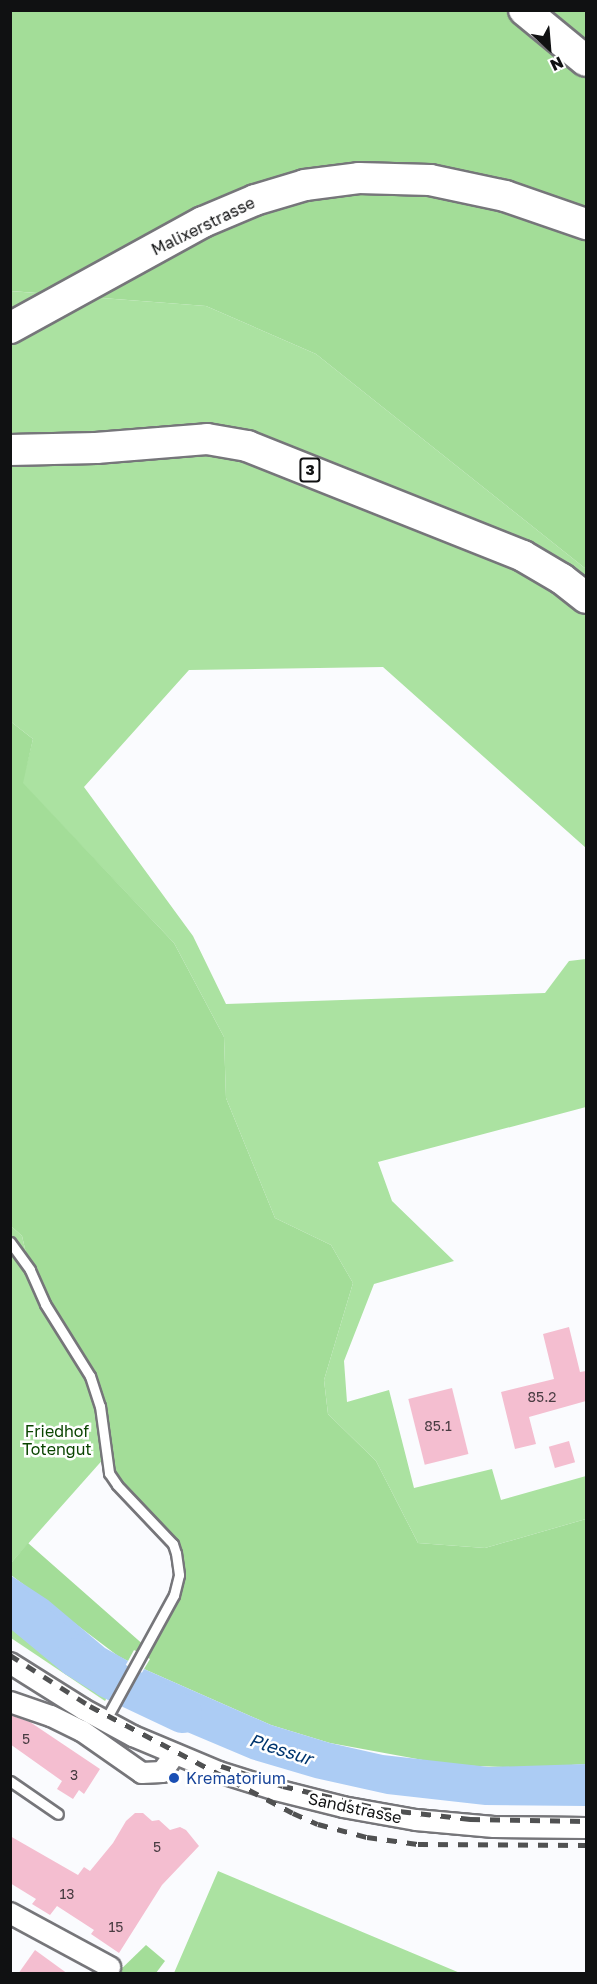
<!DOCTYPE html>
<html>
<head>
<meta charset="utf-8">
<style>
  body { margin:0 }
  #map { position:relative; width:597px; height:1984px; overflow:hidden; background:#fafbfe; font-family:"Golos Text",sans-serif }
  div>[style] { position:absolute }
  .green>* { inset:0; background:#abe2a1 }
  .forest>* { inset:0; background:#a3dd98 }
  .water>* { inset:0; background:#acccf4 }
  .river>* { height:39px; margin:-19.5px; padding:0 19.5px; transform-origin:19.5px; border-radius:19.5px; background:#acccf4 }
  .building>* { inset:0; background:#f4bed0; transform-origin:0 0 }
  .roads { filter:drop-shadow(2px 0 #76767a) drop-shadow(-2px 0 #76767a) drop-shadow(0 2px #76767a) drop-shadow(0 -2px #76767a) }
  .service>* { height:9px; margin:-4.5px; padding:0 4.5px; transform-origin:4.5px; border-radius:4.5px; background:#fff }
  .minor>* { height:20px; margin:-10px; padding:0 10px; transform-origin:10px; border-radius:10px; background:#fff }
  .primary>* { height:30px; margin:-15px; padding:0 15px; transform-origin:15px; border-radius:15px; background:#fff }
  .rail>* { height:4.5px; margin-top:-2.25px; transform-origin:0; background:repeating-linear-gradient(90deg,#505152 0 10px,transparent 0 20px) }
  .dots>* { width:16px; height:16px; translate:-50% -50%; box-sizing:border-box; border:3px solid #fff; border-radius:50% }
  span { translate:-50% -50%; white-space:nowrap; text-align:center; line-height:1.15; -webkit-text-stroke:5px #fff; paint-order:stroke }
  .number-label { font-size:14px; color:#493c42 }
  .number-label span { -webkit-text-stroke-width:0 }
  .shield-label span { padding:2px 4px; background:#fff; border:2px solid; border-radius:4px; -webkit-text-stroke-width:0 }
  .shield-label { font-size:15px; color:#101112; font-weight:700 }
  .street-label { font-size:16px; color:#101112 }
  .park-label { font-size:16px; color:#0a4500 }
  .transit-label { font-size:16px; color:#164399 }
  .left { translate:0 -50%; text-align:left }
  .water-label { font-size:18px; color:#00366f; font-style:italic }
  .frame { position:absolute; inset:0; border:12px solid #101112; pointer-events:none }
  .north { position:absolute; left:519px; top:18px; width:60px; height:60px; -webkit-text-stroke:4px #fff; paint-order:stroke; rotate:154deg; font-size:16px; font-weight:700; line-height:24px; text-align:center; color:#101112 }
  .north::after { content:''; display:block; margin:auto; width:21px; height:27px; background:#101112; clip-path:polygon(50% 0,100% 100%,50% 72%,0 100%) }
</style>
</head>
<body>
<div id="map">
  <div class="green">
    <i style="clip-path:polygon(10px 291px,206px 306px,316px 354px,586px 569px,586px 848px,383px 667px,189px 670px,84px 787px,193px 936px,226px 1004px,545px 993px,569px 961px,586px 959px,586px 1107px,378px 1162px,392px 1201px,454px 1261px,374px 1284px,344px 1361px,347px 1402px,389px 1390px,414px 1488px,492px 1469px,501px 1500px,586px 1476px,586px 1519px,485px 1548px,418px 1543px,376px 1461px,328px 1414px,324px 1380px,353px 1283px,331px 1245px,275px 1218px,226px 1098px,224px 1037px,174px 943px,22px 783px,33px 739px,10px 721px)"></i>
    <i style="clip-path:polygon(11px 1226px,22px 1236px,30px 1270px,90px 1376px,106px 1456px,11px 1563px)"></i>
    <i style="clip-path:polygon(11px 1627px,109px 1694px,105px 1701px,11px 1638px)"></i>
    <i style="clip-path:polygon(218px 1871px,360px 1931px,460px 1973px,174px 1973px)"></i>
  </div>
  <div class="forest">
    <i style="clip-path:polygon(10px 11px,586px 11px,586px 569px,316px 354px,206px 306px,11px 291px)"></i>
    <i style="clip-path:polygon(10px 721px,33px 739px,23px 783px,174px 943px,224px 1037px,226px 1098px,275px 1218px,331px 1245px,353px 1283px,324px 1380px,328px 1414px,376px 1461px,418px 1543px,485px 1548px,586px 1519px,586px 1764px,527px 1768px,450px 1765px,330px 1743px,271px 1725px,144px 1669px,150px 1659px,134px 1650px,128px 1661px,118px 1656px,11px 1575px,11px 1563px,28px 1543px,146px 1647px,174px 1595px,177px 1553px,109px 1473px,97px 1396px,30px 1270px,22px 1236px,11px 1226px)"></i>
    <i style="clip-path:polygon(146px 1945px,165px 1961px,156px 1973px,116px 1974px)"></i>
  </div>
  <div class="water">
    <i style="clip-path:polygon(10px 1575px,48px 1600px,105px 1648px,128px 1661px,109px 1694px,11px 1627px)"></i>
    <i style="clip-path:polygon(144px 1669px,271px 1725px,330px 1743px,383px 1755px,489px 1767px,586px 1764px,586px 1806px,485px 1805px,387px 1794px,315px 1778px,251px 1759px,187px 1732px,126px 1702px)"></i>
  </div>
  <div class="river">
    <i style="left:10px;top:1603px;width:85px;rotate:39.7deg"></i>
    <i style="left:75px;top:1657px;width:39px;rotate:32deg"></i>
    <i style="left:108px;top:1678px;width:82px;rotate:25.3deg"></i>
  </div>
  <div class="building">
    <i style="clip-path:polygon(569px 1327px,580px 1372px,586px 1371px,586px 1401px,529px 1417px,536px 1444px,515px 1449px,501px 1392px,554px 1379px,543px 1334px)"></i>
    <i style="left:452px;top:1388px;width:68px;height:45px;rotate:76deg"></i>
    <i style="left:569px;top:1441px;width:22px;height:21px;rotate:74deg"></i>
    <i style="clip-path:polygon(10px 1715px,30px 1722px,100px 1769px,84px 1794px,79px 1790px,73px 1799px,57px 1789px,62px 1781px,10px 1744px)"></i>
    <i style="clip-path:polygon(135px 1813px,143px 1813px,152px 1821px,159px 1820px,170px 1830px,180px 1827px,186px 1830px,199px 1846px,162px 1885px,119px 1953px,91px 1934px,94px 1930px,57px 1906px,50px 1915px,32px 1904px,36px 1899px,10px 1883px,10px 1836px,78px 1875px,84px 1867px,90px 1871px,113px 1843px,126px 1821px)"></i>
    <i style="clip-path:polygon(35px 1950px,68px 1974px,18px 1974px)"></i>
  </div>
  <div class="roads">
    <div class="service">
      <i style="left:10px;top:1242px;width:34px;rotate:54deg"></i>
      <i style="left:30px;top:1270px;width:37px;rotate:66deg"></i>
      <i style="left:45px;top:1304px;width:85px;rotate:58deg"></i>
      <i style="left:90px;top:1376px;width:32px;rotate:72deg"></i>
      <i style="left:100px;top:1406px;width:68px;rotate:82.3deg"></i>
      <i style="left:109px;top:1473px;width:14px;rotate:56deg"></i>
      <i style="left:117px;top:1485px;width:81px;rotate:46.5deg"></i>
      <i style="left:173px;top:1544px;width:9px;rotate:72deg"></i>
      <i style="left:176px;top:1553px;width:22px;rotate:82deg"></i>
      <i style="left:179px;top:1575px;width:21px;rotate:104deg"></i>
      <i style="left:174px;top:1595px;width:144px;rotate:118.7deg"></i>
      <i style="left:10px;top:1781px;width:58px;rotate:34.5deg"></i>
    </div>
    <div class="minor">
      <i style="left:10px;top:1663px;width:86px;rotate:32.2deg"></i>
      <i style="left:83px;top:1709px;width:57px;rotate:28.4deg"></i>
      <i style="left:133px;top:1736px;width:93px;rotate:22.7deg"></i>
      <i style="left:219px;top:1772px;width:60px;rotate:17.5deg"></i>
      <i style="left:276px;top:1790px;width:69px;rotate:14.2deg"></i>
      <i style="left:343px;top:1807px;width:74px;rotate:10.1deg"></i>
      <i style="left:416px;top:1820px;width:78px;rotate:5.1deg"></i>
      <i style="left:494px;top:1827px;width:92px;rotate:0.6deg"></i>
      <i style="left:10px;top:1702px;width:43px;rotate:18.9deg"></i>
      <i style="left:51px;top:1716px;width:34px;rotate:26deg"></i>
      <i style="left:82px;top:1731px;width:73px;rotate:35deg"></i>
      <i style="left:142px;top:1773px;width:20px;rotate:-3deg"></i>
      <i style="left:162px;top:1772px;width:22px;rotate:-54deg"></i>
      <i style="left:10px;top:1913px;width:114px;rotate:28.4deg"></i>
    </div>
    <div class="primary">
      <i style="left:524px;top:10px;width:80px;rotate:39.4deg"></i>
      <i style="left:10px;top:328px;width:220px;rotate:-28.8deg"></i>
      <i style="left:203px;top:222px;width:56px;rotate:-22.9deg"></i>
      <i style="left:255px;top:200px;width:52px;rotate:-16.7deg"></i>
      <i style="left:305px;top:185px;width:54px;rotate:-7.4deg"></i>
      <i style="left:359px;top:178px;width:71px;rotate:1.6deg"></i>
      <i style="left:430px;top:180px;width:77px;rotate:12deg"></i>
      <i style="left:505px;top:196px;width:86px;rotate:19.1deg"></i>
      <i style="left:10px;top:450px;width:86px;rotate:-1.3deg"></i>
      <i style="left:96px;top:448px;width:111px;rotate:-4.6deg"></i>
      <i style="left:207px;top:439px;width:41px;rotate:9.9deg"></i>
      <i style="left:247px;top:446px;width:297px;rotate:21.7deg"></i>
      <i style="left:523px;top:556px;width:45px;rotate:30.5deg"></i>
      <i style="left:562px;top:579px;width:31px;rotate:38deg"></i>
    </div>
  </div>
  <div class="rail">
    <i style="left:10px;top:1655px;width:95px;rotate:32.5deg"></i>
    <i style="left:90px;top:1706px;width:229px;rotate:27.8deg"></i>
    <i style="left:293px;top:1813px;width:27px;rotate:24deg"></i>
    <i style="left:318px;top:1824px;width:51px;rotate:14.9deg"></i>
    <i style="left:367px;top:1837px;width:51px;rotate:7.8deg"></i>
    <i style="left:418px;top:1844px;width:168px;rotate:0.3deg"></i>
    <i style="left:221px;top:1766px;width:65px;rotate:17.9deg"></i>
    <i style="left:283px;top:1786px;width:101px;rotate:13.2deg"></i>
    <i style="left:381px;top:1809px;width:90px;rotate:6.4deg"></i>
    <i style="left:470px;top:1819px;width:116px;rotate:1deg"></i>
  </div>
  <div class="dots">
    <i style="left:174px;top:1778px;background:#1a4fb4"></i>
  </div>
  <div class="number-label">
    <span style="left:542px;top:1397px">85.2</span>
    <span style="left:438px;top:1426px">85.1</span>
    <span style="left:26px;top:1739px">5</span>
    <span style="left:74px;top:1775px">3</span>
    <span style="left:157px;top:1847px">5</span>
    <span style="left:67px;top:1894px">13</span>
    <span style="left:116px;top:1927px">15</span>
  </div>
  <div class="shield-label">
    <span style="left:310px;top:470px">3</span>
  </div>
  <div class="street-label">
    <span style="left:203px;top:226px;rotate:-26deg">Malixerstrasse</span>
    <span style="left:355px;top:1808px;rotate:12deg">Sandstrasse</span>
  </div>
  <div class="park-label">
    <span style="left:57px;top:1440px">Friedhof<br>Totengut</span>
  </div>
  <div class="transit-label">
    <span class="left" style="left:186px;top:1778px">Krematorium</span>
  </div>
  <div class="water-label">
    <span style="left:281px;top:1749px;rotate:18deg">Plessur</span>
  </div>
  <div class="frame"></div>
  <div class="north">N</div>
</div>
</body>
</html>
